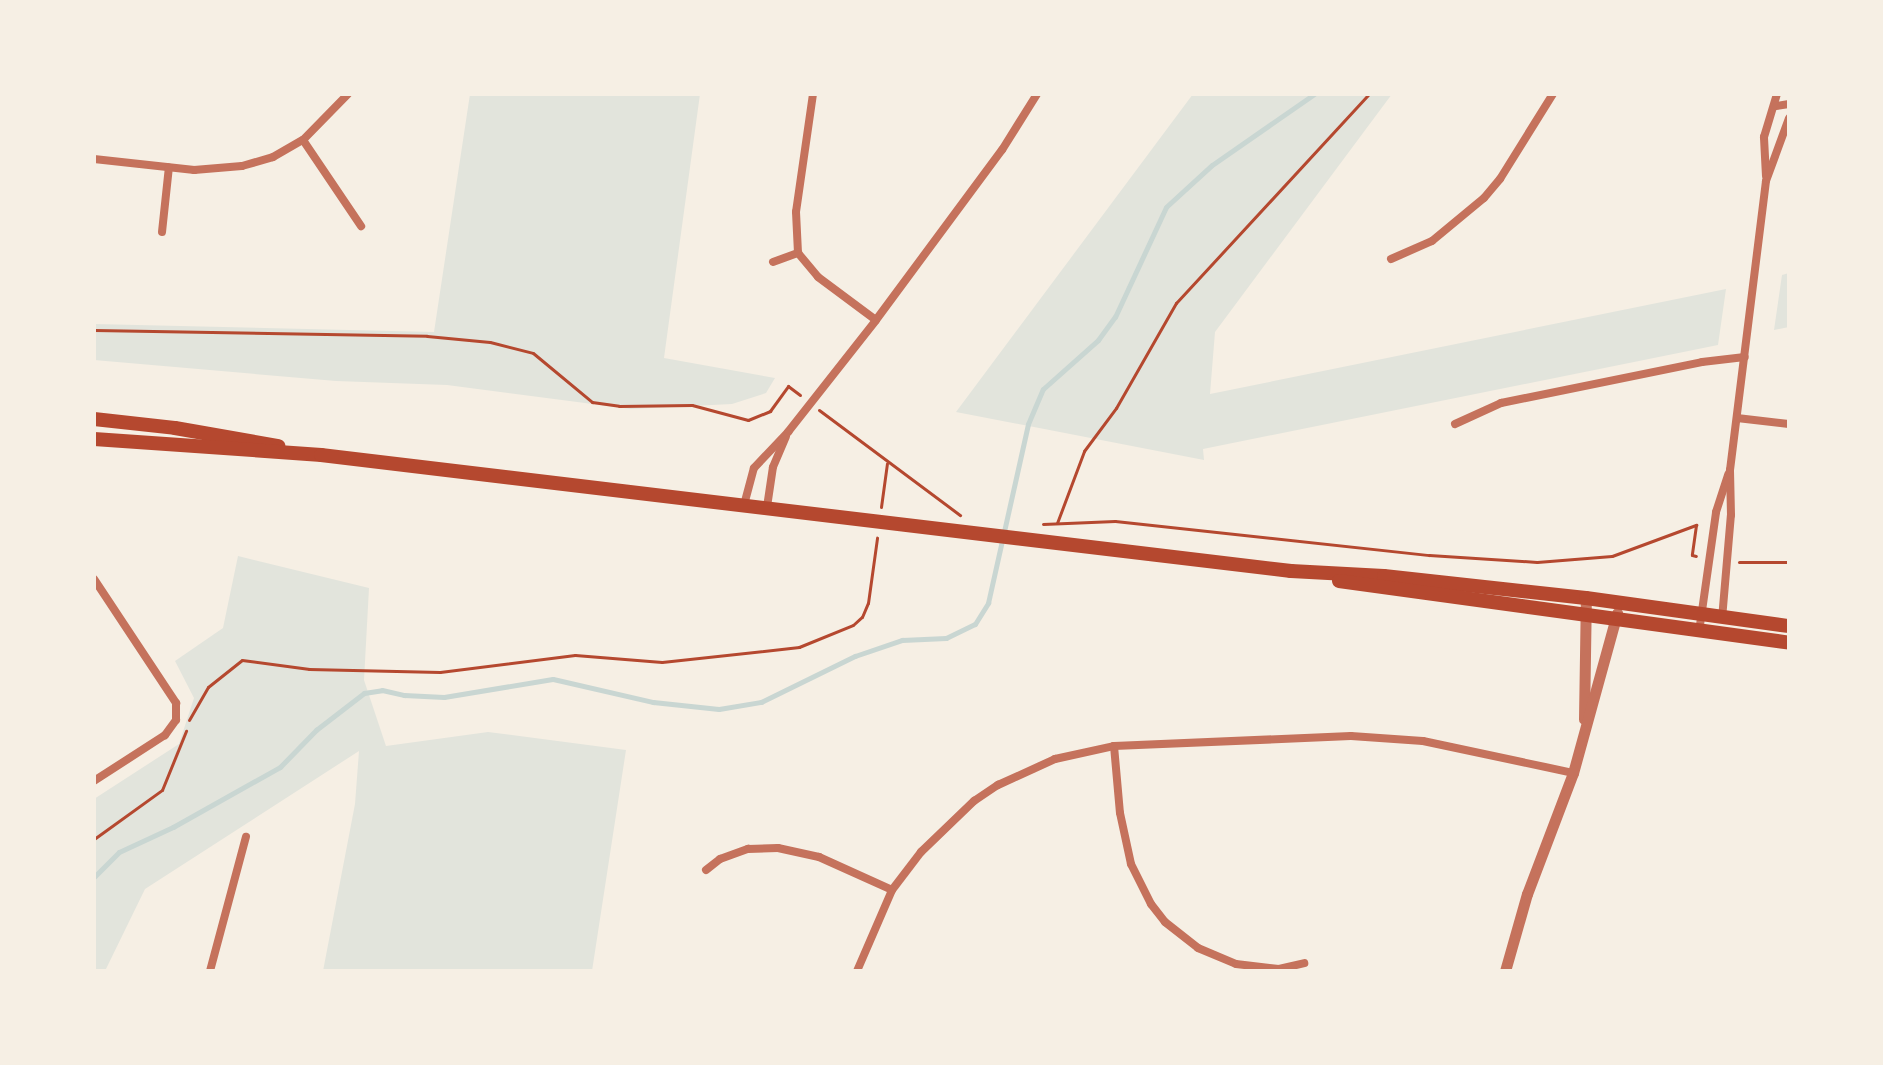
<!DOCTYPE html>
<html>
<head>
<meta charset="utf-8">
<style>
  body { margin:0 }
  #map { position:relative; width:1883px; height:1065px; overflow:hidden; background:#f6efe4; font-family:Manrope,sans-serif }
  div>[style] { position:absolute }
  .green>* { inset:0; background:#e2e4dc }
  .stream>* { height:5px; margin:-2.5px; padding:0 2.5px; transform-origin:2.5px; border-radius:2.5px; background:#c9d6d2 }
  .path>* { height:3px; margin:-1.5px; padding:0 1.5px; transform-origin:1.5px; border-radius:1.5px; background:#b5482f }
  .minor>* { height:8px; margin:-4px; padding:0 4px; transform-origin:4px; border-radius:4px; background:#c5725c }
  .tertiary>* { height:11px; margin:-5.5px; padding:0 5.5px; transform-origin:5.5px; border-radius:5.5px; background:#c5725c }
  .primary>* { height:14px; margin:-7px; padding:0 7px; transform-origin:7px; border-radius:7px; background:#b5482f }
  span { translate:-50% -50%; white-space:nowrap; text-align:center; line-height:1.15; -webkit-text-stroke:6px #f6efe4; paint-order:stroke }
  .frame { position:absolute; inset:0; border:96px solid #f6efe4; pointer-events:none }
</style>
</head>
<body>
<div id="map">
  <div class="green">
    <i style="clip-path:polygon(470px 94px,700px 94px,664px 358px,775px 378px,766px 393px,732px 404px,631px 409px,447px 385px,336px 381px,94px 360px,94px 324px,434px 332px)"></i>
    <i style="clip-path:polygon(1193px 94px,1392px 94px,1215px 332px,1210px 394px,1726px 289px,1718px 345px,1203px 449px,1204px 460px,956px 412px)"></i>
    <i style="clip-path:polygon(1789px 273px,1789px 327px,1774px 330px,1782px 275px)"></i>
    <i style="clip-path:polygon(238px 556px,369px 588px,364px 680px,386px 746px,488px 732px,626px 750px,592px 971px,323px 971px,355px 804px,359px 751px,145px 889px,105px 971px,94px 971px,94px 799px,179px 744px,194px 698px,175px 661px,223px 628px)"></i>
  </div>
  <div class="stream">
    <i style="left:94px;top:877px;width:35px;rotate:-45deg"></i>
    <i style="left:119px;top:852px;width:60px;rotate:-24.8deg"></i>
    <i style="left:173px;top:827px;width:123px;rotate:-29.3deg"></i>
    <i style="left:280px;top:767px;width:52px;rotate:-45.8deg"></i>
    <i style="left:316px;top:730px;width:61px;rotate:-37.6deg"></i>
    <i style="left:364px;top:693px;width:18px;rotate:-9deg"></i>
    <i style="left:382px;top:690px;width:23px;rotate:13deg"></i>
    <i style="left:404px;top:695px;width:40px;rotate:2.9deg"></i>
    <i style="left:444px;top:697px;width:110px;rotate:-9.4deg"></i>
    <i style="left:553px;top:679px;width:103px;rotate:13deg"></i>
    <i style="left:653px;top:702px;width:66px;rotate:6.1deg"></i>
    <i style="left:719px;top:709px;width:43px;rotate:-9.5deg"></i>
    <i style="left:761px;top:702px;width:105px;rotate:-26.1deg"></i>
    <i style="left:855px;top:656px;width:50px;rotate:-18.8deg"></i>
    <i style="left:902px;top:640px;width:44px;rotate:-2.6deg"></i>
    <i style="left:946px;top:638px;width:32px;rotate:-26deg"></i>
    <i style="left:975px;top:624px;width:25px;rotate:-58deg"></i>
    <i style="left:988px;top:603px;width:183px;rotate:-77.4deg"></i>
    <i style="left:1028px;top:424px;width:38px;rotate:-67deg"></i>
    <i style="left:1043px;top:389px;width:74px;rotate:-41.7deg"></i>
    <i style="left:1098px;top:340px;width:29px;rotate:-54deg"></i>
    <i style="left:1115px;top:317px;width:121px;rotate:-65.1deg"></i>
    <i style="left:1166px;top:207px;width:62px;rotate:-42.4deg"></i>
    <i style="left:1212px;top:165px;width:124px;rotate:-34.8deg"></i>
  </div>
  <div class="path">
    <i style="left:94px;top:330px;width:333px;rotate:1deg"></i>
    <i style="left:427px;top:336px;width:63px;rotate:5.4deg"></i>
    <i style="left:490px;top:342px;width:44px;rotate:14.3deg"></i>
    <i style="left:533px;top:353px;width:77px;rotate:39.7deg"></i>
    <i style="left:592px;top:402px;width:27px;rotate:8deg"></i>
    <i style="left:619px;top:406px;width:73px;rotate:-0.8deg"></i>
    <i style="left:692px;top:405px;width:58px;rotate:15deg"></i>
    <i style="left:748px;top:420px;width:24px;rotate:-22deg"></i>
    <i style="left:770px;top:411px;width:31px;rotate:-54deg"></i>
    <i style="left:788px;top:386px;width:15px;rotate:37deg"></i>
    <i style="left:819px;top:410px;width:176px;rotate:36.7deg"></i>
    <i style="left:881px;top:507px;width:44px;rotate:-82.2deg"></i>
    <i style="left:1057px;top:523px;width:77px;rotate:-69.4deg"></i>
    <i style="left:1084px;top:451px;width:54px;rotate:-53.3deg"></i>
    <i style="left:1116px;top:408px;width:121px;rotate:-60.3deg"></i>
    <i style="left:1176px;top:303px;width:284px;rotate:-47.3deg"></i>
    <i style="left:1043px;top:524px;width:72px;rotate:-2.4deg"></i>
    <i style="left:1115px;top:521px;width:316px;rotate:6.2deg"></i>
    <i style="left:1429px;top:555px;width:108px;rotate:3.7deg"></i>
    <i style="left:1537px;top:562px;width:75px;rotate:-4.6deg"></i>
    <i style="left:1612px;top:556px;width:90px;rotate:-20.3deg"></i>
    <i style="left:1696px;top:525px;width:30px;rotate:98deg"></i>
    <i style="left:1692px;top:555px;width:4px;rotate:14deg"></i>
    <i style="left:1739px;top:562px;width:50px"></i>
    <i style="left:189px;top:720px;width:38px;rotate:-60deg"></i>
    <i style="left:208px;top:687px;width:43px;rotate:-38.5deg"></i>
    <i style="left:242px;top:660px;width:68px;rotate:7.7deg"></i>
    <i style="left:309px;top:669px;width:131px;rotate:1.3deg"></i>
    <i style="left:440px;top:672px;width:136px;rotate:-7.2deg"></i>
    <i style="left:575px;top:655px;width:87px;rotate:4.6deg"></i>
    <i style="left:662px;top:662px;width:138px;rotate:-6.2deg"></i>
    <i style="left:799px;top:647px;width:58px;rotate:-22.2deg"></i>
    <i style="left:853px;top:625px;width:12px;rotate:-42deg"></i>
    <i style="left:862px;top:617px;width:15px;rotate:-67deg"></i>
    <i style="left:868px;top:603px;width:66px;rotate:-82.1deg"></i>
    <i style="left:94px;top:839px;width:84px;rotate:-35.8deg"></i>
    <i style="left:162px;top:790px;width:64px;rotate:-67.9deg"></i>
  </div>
  <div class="minor">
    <i style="left:813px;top:94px;width:119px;rotate:98.2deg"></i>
    <i style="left:796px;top:212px;width:41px;rotate:87.2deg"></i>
    <i style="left:798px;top:253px;width:31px;rotate:50deg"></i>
    <i style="left:818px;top:277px;width:72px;rotate:36.6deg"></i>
    <i style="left:1776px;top:106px;width:13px;rotate:-9deg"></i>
    <i style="left:303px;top:140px;width:104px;rotate:56deg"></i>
    <i style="left:94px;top:159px;width:101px;rotate:6.3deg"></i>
    <i style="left:194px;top:170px;width:48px;rotate:-4.8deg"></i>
    <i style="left:242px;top:166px;width:32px;rotate:-16deg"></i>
    <i style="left:273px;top:157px;width:34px;rotate:-30deg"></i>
    <i style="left:303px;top:140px;width:64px;rotate:-45.6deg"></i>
    <i style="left:1766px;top:176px;width:39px;rotate:-93deg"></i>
    <i style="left:1764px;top:137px;width:45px;rotate:-73.2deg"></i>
    <i style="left:162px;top:232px;width:65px;rotate:-83.9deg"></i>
    <i style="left:1391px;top:259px;width:45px;rotate:-23.7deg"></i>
    <i style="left:1432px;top:241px;width:67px;rotate:-39.6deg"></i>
    <i style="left:1484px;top:198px;width:25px;rotate:-50deg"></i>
    <i style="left:1500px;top:179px;width:100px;rotate:-58.1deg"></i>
    <i style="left:773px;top:262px;width:27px;rotate:-20deg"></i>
    <i style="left:1737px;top:418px;width:52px;rotate:6.6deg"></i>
    <i style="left:1455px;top:424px;width:51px;rotate:-24.5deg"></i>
    <i style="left:1501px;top:403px;width:205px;rotate:-11.5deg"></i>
    <i style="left:1702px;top:362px;width:43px;rotate:-6.6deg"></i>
    <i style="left:744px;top:505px;width:38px;rotate:-75deg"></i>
    <i style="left:754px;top:468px;width:50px;rotate:-46.6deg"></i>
    <i style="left:788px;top:432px;width:142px;rotate:-51.8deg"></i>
    <i style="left:876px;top:320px;width:212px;rotate:-53.5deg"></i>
    <i style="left:1002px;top:150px;width:66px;rotate:-58deg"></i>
    <i style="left:767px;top:507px;width:40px;rotate:-81.5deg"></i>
    <i style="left:773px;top:467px;width:33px;rotate:-67deg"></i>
    <i style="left:94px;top:579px;width:149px;rotate:56.5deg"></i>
    <i style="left:176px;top:703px;width:17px;rotate:90deg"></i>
    <i style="left:176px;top:720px;width:19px;rotate:126deg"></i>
    <i style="left:165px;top:735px;width:85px;rotate:147.1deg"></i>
    <i style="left:1722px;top:619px;width:104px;rotate:-85.1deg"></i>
    <i style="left:1731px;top:515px;width:45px;rotate:-91.3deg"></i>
    <i style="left:1730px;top:470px;width:291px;rotate:-82.9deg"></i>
    <i style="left:1766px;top:181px;width:67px;rotate:-69.9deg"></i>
    <i style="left:1699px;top:632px;width:121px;rotate:-81.9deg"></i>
    <i style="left:1716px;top:512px;width:40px;rotate:-72deg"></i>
    <i style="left:1114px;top:746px;width:67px;rotate:84.9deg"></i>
    <i style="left:1120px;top:813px;width:52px;rotate:77.8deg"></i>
    <i style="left:1131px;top:864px;width:45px;rotate:63.4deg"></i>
    <i style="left:1151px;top:904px;width:23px;rotate:52deg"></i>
    <i style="left:1165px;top:922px;width:42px;rotate:38.2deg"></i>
    <i style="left:1198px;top:948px;width:41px;rotate:22.8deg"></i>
    <i style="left:1236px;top:964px;width:43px;rotate:6.6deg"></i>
    <i style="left:1279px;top:969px;width:26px;rotate:-13deg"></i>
    <i style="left:706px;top:870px;width:18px;rotate:-38deg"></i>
    <i style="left:720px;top:859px;width:30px;rotate:-20deg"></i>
    <i style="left:748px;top:849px;width:30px;rotate:-2deg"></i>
    <i style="left:778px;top:848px;width:42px;rotate:12.4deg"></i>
    <i style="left:819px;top:857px;width:80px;rotate:24.3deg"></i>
    <i style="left:210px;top:971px;width:139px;rotate:-75deg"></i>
    <i style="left:857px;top:971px;width:88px;rotate:-66.6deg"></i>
    <i style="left:892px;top:890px;width:48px;rotate:-52.7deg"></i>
    <i style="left:921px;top:852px;width:74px;rotate:-43.9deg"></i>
    <i style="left:974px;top:801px;width:29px;rotate:-34deg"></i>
    <i style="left:998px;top:785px;width:63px;rotate:-24.5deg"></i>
    <i style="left:1055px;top:759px;width:60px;rotate:-12.4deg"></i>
    <i style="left:1114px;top:746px;width:237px;rotate:-2.4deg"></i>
    <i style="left:1351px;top:736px;width:72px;rotate:4deg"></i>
    <i style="left:1423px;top:741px;width:153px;rotate:12deg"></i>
  </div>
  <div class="tertiary">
    <i style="left:1584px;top:719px;width:121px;rotate:-89.1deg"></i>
    <i style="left:1505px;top:971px;width:80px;rotate:-74.1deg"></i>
    <i style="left:1527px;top:894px;width:129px;rotate:-69.2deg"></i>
    <i style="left:1573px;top:773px;width:166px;rotate:-74.6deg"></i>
  </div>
  <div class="primary">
    <i style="left:94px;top:419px;width:81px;rotate:6.3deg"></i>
    <i style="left:175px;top:428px;width:105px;rotate:9.9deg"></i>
    <i style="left:94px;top:439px;width:228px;rotate:4deg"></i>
    <i style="left:321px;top:455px;width:977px;rotate:6.82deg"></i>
    <i style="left:1291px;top:571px;width:93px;rotate:3.1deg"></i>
    <i style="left:1384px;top:576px;width:203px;rotate:6.2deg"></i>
    <i style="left:1586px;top:598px;width:205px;rotate:7.9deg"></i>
    <i style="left:1339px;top:581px;width:454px;rotate:7.8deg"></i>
  </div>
  <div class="frame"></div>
</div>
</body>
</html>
